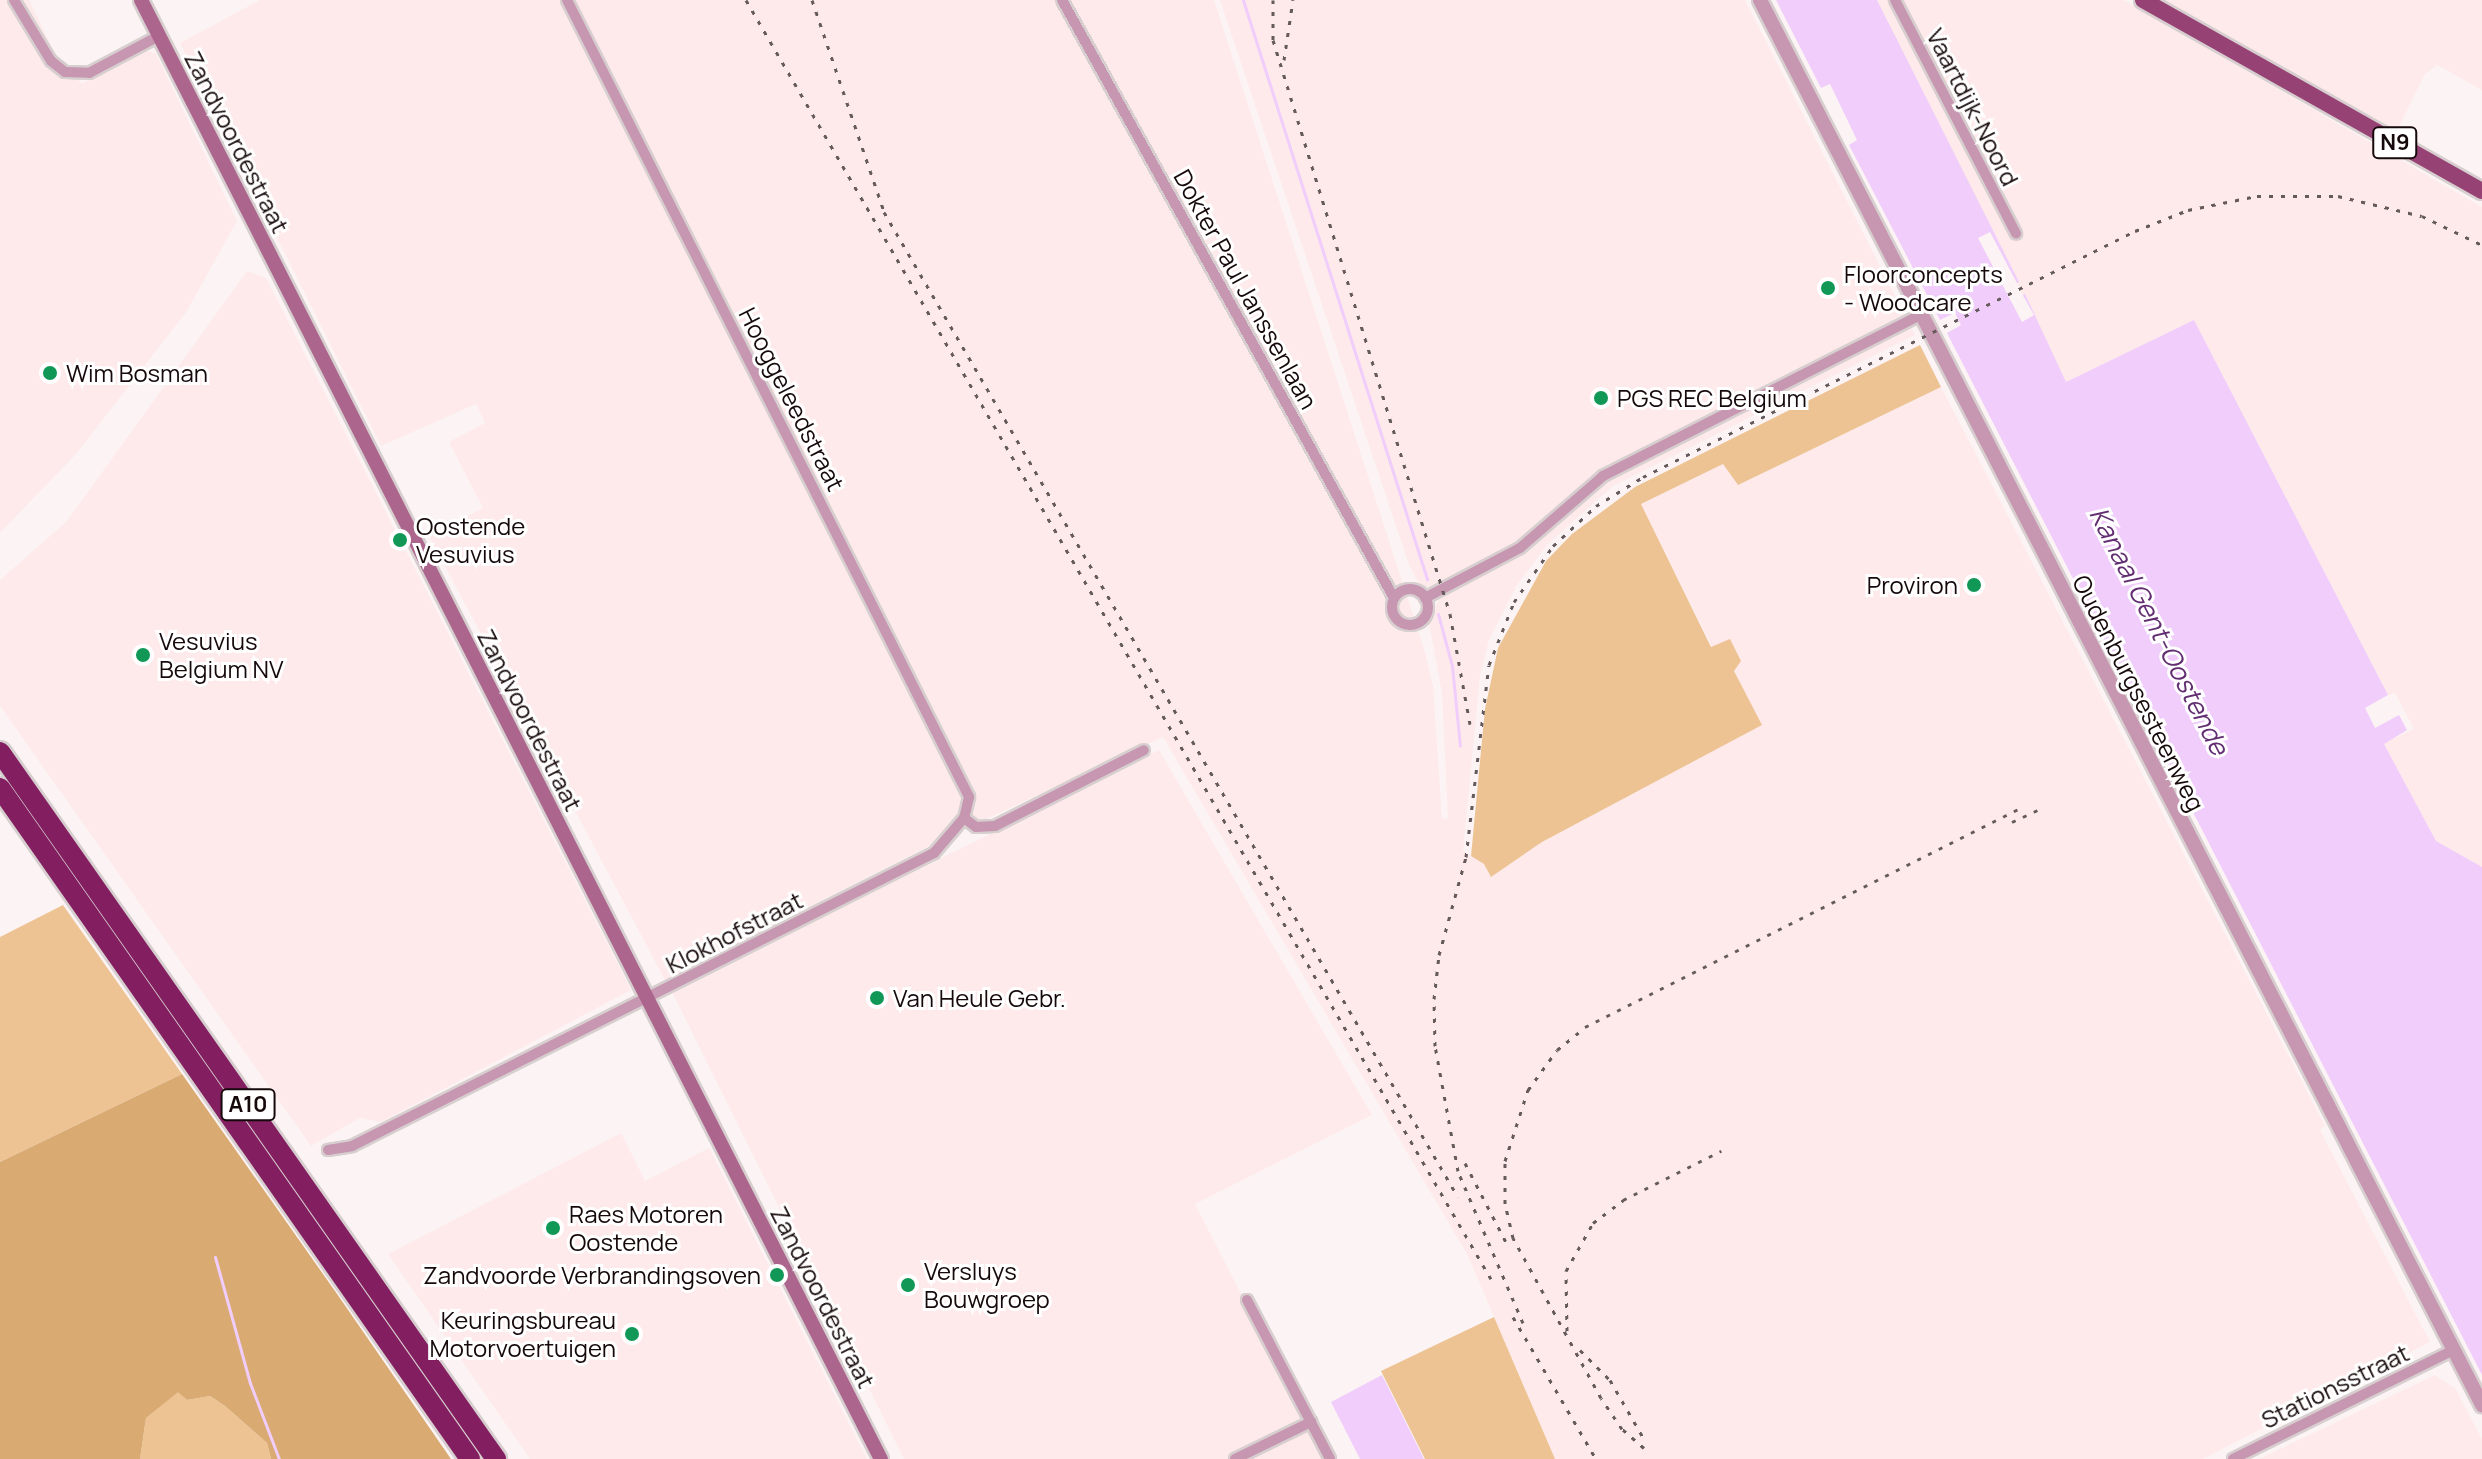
<!DOCTYPE html>
<html>
<head>
<meta charset="utf-8">
<style>
  body { margin:0 }
  #map { position:relative; width:2482px; height:1459px; overflow:hidden; background:#fcf4f4; font-family:Manrope,sans-serif }
  div>[style] { position:absolute }
  .built>* { inset:0; background:#feeaeb }
  .green>* { inset:0; background:#edc394 }
  .forest>* { inset:0; background:#d9aa72 }
  .water>* { inset:0; background:#f0cdfb }
  .pier>* { inset:0; background:#fcf4f4 }
  .stream>* { height:3px; margin:-1.5px; padding:0 1.5px; transform-origin:1.5px; border-radius:1.5px; background:#f0cdfb }
  .roads { filter:drop-shadow(2px 0 #d7cecf) drop-shadow(-2px 0 #d7cecf) drop-shadow(0 2px #d7cecf) drop-shadow(0 -2px #d7cecf) }
  .minor>* { height:10px; margin:-5px; padding:0 5px; transform-origin:5px; border-radius:5px; background:#c796b0 }
  .minor>.ring { margin:-5px; padding:0; box-sizing:content-box; background:none; border:10px solid #c796b0; border-radius:50% }
  .tertiary>* { height:14px; margin:-7px; padding:0 7px; transform-origin:7px; border-radius:7px; background:#c796b0 }
  .secondary>* { height:14px; margin:-7px; padding:0 7px; transform-origin:7px; border-radius:7px; background:#ac668d }
  .primary>* { height:16px; margin:-8px; padding:0 8px; transform-origin:8px; border-radius:8px; background:#974275 }
  .motorway>* { height:20px; margin:-10px; padding:0 10px; transform-origin:10px; border-radius:10px; background:#831e60 }
  .rail>* { height:3px; margin-top:-1.5px; transform-origin:0; background:repeating-linear-gradient(90deg,#655a5b 0 4px,transparent 0 12px) }
  .dots>* { width:22px; height:22px; translate:-50% -50%; box-sizing:border-box; border:4px solid #fff; border-radius:50% }
  span { translate:-50% -50%; white-space:nowrap; text-align:center; line-height:1.15; -webkit-text-stroke:6px #fff; paint-order:stroke }
  .shield-label span { padding:2px 6px; background:#fff; border:2px solid; border-radius:6px; -webkit-text-stroke-width:0 }
  .shield-label { font-size:22px; color:#16090b; font-weight:700 }
  .street-label { font-size:24px; color:#16090b }
  .poi-label { font-size:24px; color:#16090b }
  .left { translate:0 -50%; text-align:left }
  .right { translate:-100% -50%; text-align:right }
  .water-label { font-size:26px; color:#622e71; font-style:italic }
</style>
</head>
<body>
<div id="map">
  <div class="built">
    <i style="clip-path:polygon(0 0,29px 0,58px 59px,82px 84px,146px 50px,156px 54px,237px 221px,187px 311px,77px 453px,0 533px)"></i>
    <i style="clip-path:polygon(260px 0,1214px 0,1425px 652px,1433px 686px,1442px 818px,1448px 819px,1442px 693px,1428px 618px,1442px 596px,1438px 586px,1421px 587px,1409px 565px,1220px 0,1745px 0,1915px 335px,1613px 486px,1548px 544px,1517px 585px,1489px 640px,1480px 676px,1463px 851px,1484px 864px,1491px 877px,1542px 842px,1761px 725px,1734px 671px,1730px 640px,1712px 647px,1641px 504px,1723px 464px,1738px 485px,1941px 387px,2325px 1126px,2320px 1130px,2430px 1342px,2203px 1459px,1555px 1459px,1468px 1256px,1163px 737px,939px 841px,665px 980px,429px 536px,483px 508px,449px 442px,485px 423px,476px 404px,381px 446px,180px 43px)"></i>
    <i style="clip-path:polygon(1877px 0,2124px 0,2482px 207px,2482px 867px,2436px 841px,2383px 743px,2414px 729px,2395px 693px,2388px 695px,2194px 320px,2066px 382px)"></i>
    <i style="clip-path:polygon(2163px 0,2482px 0,2482px 90px,2437px 65px,2425px 74px,2397px 131px)"></i>
    <i style="clip-path:polygon(247px 271px,266px 278px,631px 990px,381px 1122px,360px 1118px,311px 1146px,0 706px,0 580px,67px 521px)"></i>
    <i style="clip-path:polygon(1159px 750px,1372px 1115px,1195px 1204px,1326px 1459px,904px 1459px,672px 992px)"></i>
    <i style="clip-path:polygon(621px 1133px,645px 1181px,709px 1148px,867px 1459px,530px 1459px,388px 1254px)"></i>
    <i style="clip-path:polygon(2435px 1375px,2455px 1388px,2482px 1439px,2482px 1459px,2259px 1459px)"></i>
  </div>
  <div class="green">
    <i style="clip-path:polygon(1920px 345px,1941px 387px,1738px 485px,1723px 464px,1641px 504px,1711px 647px,1730px 639px,1741px 661px,1734px 671px,1762px 725px,1542px 842px,1491px 877px,1484px 864px,1471px 856px,1485px 709px,1498px 648px,1546px 561px,1572px 534px,1635px 487px)"></i>
    <i style="clip-path:polygon(63px 905px,182px 1074px,0 1162px,0 937px)"></i>
    <i style="clip-path:polygon(1494px 1317px,1555px 1459px,1425px 1459px,1381px 1371px)"></i>
    <i style="clip-path:polygon(178px 1391px,187px 1400px,210px 1396px,225px 1406px,267px 1443px,271px 1459px,140px 1459px,146px 1418px)"></i>
  </div>
  <div class="forest">
    <i style="clip-path:polygon(182px 1074px,335px 1291px,451px 1459px,271px 1459px,267px 1443px,225px 1406px,210px 1396px,187px 1400px,178px 1392px,146px 1418px,140px 1459px,0 1459px,0 1162px)"></i>
  </div>
  <div class="water">
    <i style="clip-path:polygon(1776px 0,1877px 0,2019px 282px,2005px 290px,2011px 301px,2025px 294px,2066px 382px,2194px 320px,2388px 695px,2365px 708px,2375px 728px,2399px 715px,2407px 730px,2384px 744px,2436px 841px,2482px 867px,2482px 1375px,1947px 333px,1961px 325px,1955px 313px,1940px 320px,1849px 145px,1857px 140px,1830px 84px,1821px 88px)"></i>
    <i style="clip-path:polygon(1382px 1375px,1424px 1459px,1360px 1459px,1331px 1402px)"></i>
  </div>
  <div class="pier">
    <i style="clip-path:polygon(1990px 232px,2019px 287px,2010px 291px,2012px 296px,2021px 292px,2034px 315px,2022px 322px,1978px 238px)"></i>
  </div>
  <div class="stream">
    <i style="left:1243px;top:0;width:608px;rotate:72.37deg"></i>
    <i style="left:1438px;top:614px;width:54px;rotate:74.9deg"></i>
    <i style="left:1452px;top:666px;width:80px;rotate:84.3deg"></i>
    <i style="left:215px;top:1257px;width:131px;rotate:74.5deg"></i>
    <i style="left:250px;top:1383px;width:81px;rotate:69.1deg"></i>
  </div>
  <div class="roads">
    <div class="minor">
      <i style="left:14px;top:0;width:71px;rotate:58.8deg"></i>
      <i style="left:51px;top:61px;width:18px;rotate:38deg"></i>
      <i style="left:65px;top:72px;width:24px;rotate:2deg"></i>
      <i style="left:89px;top:73px;width:79px;rotate:-27.9deg"></i>
      <i style="left:567px;top:0;width:893px;rotate:63.23deg"></i>
      <i style="left:969px;top:797px;width:22px;rotate:103deg"></i>
      <i style="left:1062px;top:0;width:684px;rotate:60.96deg"></i>
      <i style="left:1895px;top:0;width:263px;rotate:62.6deg"></i>
      <i class="ring" style="left:1392px;top:589px;width:26px;height:26px"></i>
      <i style="left:1425px;top:598px;width:107px;rotate:-27.8deg"></i>
      <i style="left:1520px;top:548px;width:110px;rotate:-40.9deg"></i>
      <i style="left:1603px;top:476px;width:358px;rotate:-26.9deg"></i>
      <i style="left:328px;top:1150px;width:24px;rotate:-9deg"></i>
      <i style="left:352px;top:1146px;width:652px;rotate:-26.72deg"></i>
      <i style="left:934px;top:853px;width:46px;rotate:-49.4deg"></i>
      <i style="left:964px;top:818px;width:15px;rotate:37deg"></i>
      <i style="left:976px;top:827px;width:19px;rotate:-3deg"></i>
      <i style="left:995px;top:826px;width:167px;rotate:-27deg"></i>
      <i style="left:1247px;top:1300px;width:179px;rotate:62.4deg"></i>
      <i style="left:1235px;top:1459px;width:85px;rotate:-26deg"></i>
      <i style="left:2233px;top:1459px;width:246px;rotate:-26.3deg"></i>
    </div>
    <div class="tertiary">
      <i style="left:1760px;top:0;width:1580px;rotate:62.8deg"></i>
    </div>
    <div class="secondary">
      <i style="left:141px;top:0;width:1636px;rotate:63.11deg"></i>
    </div>
    <div class="primary">
      <i style="left:2143px;top:0;width:389px;rotate:29.4deg"></i>
    </div>
    <div class="motorway">
      <i style="left:0;top:752px;width:864px;rotate:54.95deg"></i>
      <i style="left:0;top:788px;width:819px;rotate:54.99deg"></i>
    </div>
  </div>
  <div class="rail">
    <i style="left:746px;top:0;width:1480px;rotate:59.78deg"></i>
    <i style="left:812px;top:0;width:224px;rotate:71.2deg"></i>
    <i style="left:884px;top:212px;width:1140px;rotate:59.77deg"></i>
    <i style="left:1273px;top:0;width:40px;rotate:90deg"></i>
    <i style="left:1273px;top:40px;width:601px;rotate:72.86deg"></i>
    <i style="left:1450px;top:614px;width:112px;rotate:79.7deg"></i>
    <i style="left:1284px;top:60px;width:61px;rotate:-81.5deg"></i>
    <i style="left:2012px;top:822px;width:29px;rotate:-25deg"></i>
    <i style="left:1465px;top:1163px;width:91px;rotate:62.6deg"></i>
    <i style="left:1513px;top:1317px;width:164px;rotate:59.7deg"></i>
    <i style="left:1523px;top:1323px;width:165px;rotate:-113.2deg"></i>
    <i style="left:1458px;top:1171px;width:127px;rotate:-100.4deg"></i>
    <i style="left:1435px;top:1046px;width:47px;rotate:-91.2deg"></i>
    <i style="left:1434px;top:999px;width:44px;rotate:-83.5deg"></i>
    <i style="left:1439px;top:955px;width:102px;rotate:-74.6deg"></i>
    <i style="left:1466px;top:857px;width:193px;rotate:-83.2deg"></i>
    <i style="left:1489px;top:665px;width:68px;rotate:-68.4deg"></i>
    <i style="left:1514px;top:602px;width:68px;rotate:-55.1deg"></i>
    <i style="left:1553px;top:546px;width:59px;rotate:-42.9deg"></i>
    <i style="left:1596px;top:506px;width:55px;rotate:-31.7deg"></i>
    <i style="left:1643px;top:477px;width:550px;rotate:-26.57deg"></i>
    <i style="left:2135px;top:231px;width:57px;rotate:-21.6deg"></i>
    <i style="left:2188px;top:210px;width:70px;rotate:-11.5deg"></i>
    <i style="left:2257px;top:196px;width:81px"></i>
    <i style="left:2338px;top:196px;width:86px;rotate:13.4deg"></i>
    <i style="left:2422px;top:216px;width:67px;rotate:25.8deg"></i>
    <i style="left:1567px;top:1331px;width:60px;rotate:-91deg"></i>
    <i style="left:1566px;top:1271px;width:55px;rotate:-60.6deg"></i>
    <i style="left:1593px;top:1223px;width:38px;rotate:-37deg"></i>
    <i style="left:1623px;top:1200px;width:110px;rotate:-26.6deg"></i>
    <i style="left:1580px;top:1350px;width:42px;rotate:45deg"></i>
    <i style="left:1610px;top:1380px;width:68px;rotate:60deg"></i>
    <i style="left:1644px;top:1448px;width:29px;rotate:-139deg"></i>
    <i style="left:1622px;top:1429px;width:37px;rotate:-124deg"></i>
    <i style="left:1601px;top:1398px;width:183px;rotate:-118.8deg"></i>
    <i style="left:1513px;top:1238px;width:35px;rotate:-103deg"></i>
    <i style="left:1505px;top:1204px;width:43px;rotate:-90deg"></i>
    <i style="left:1505px;top:1161px;width:75px;rotate:-72.1deg"></i>
    <i style="left:1528px;top:1090px;width:49px;rotate:-54.1deg"></i>
    <i style="left:1557px;top:1050px;width:36px;rotate:-39deg"></i>
    <i style="left:1585px;top:1027px;width:489px;rotate:-26.7deg"></i>
  </div>
  <div class="dots">
    <i style="left:1828px;top:288px;background:#119756"></i>
    <i style="left:50px;top:373px;background:#119756"></i>
    <i style="left:1601px;top:398px;background:#119756"></i>
    <i style="left:400px;top:540px;background:#119756"></i>
    <i style="left:1974px;top:585px;background:#119756"></i>
    <i style="left:143px;top:655px;background:#119756"></i>
    <i style="left:877px;top:998px;background:#119756"></i>
    <i style="left:553px;top:1228px;background:#119756"></i>
    <i style="left:777px;top:1275px;background:#119756"></i>
    <i style="left:908px;top:1285px;background:#119756"></i>
    <i style="left:632px;top:1334px;background:#119756"></i>
  </div>
  <div class="shield-label">
    <span style="left:2395px;top:143px">N9</span>
    <span style="left:248px;top:1105px">A10</span>
  </div>
  <div class="street-label">
    <span style="left:1973px;top:107px;rotate:63deg">Vaartdijk-Noord</span>
    <span style="left:237px;top:142px;rotate:63deg">Zandvoordestraat</span>
    <span style="left:1246px;top:289px;rotate:61deg">Dokter Paul Janssenlaan</span>
    <span style="left:792px;top:399px;rotate:63deg">Hooggeleedstraat</span>
    <span style="left:2139px;top:693px;rotate:63deg">Oudenburgsesteenweg</span>
    <span style="left:530px;top:720px;rotate:63deg">Zandvoordestraat</span>
    <span style="left:734px;top:932px;rotate:-27deg">Klokhofstraat</span>
    <span style="left:823px;top:1297px;rotate:63deg">Zandvoordestraat</span>
    <span style="left:2335px;top:1386px;rotate:-26deg">Stationsstraat</span>
  </div>
  <div class="poi-label">
    <span class="left" style="left:1844px;top:288px">Floorconcepts<br>- Woodcare</span>
    <span class="left" style="left:66px;top:373px">Wim Bosman</span>
    <span class="left" style="left:1617px;top:398px">PGS REC Belgium</span>
    <span class="left" style="left:416px;top:540px">Oostende<br>Vesuvius</span>
    <span class="right" style="left:1958px;top:585px">Proviron</span>
    <span class="left" style="left:159px;top:655px">Vesuvius<br>Belgium NV</span>
    <span class="left" style="left:893px;top:998px">Van Heule Gebr.</span>
    <span class="left" style="left:569px;top:1228px">Raes Motoren<br>Oostende</span>
    <span class="left" style="left:924px;top:1285px">Versluys<br>Bouwgroep</span>
    <span class="right" style="left:761px;top:1275px">Zandvoorde Verbrandingsoven</span>
    <span class="right" style="left:616px;top:1334px">Keuringsbureau<br>Motorvoertuigen</span>
  </div>
  <div class="water-label">
    <span style="left:2159px;top:631px;rotate:63deg">Kanaal Gent-Oostende</span>
  </div>
</div>
</body>
</html>
